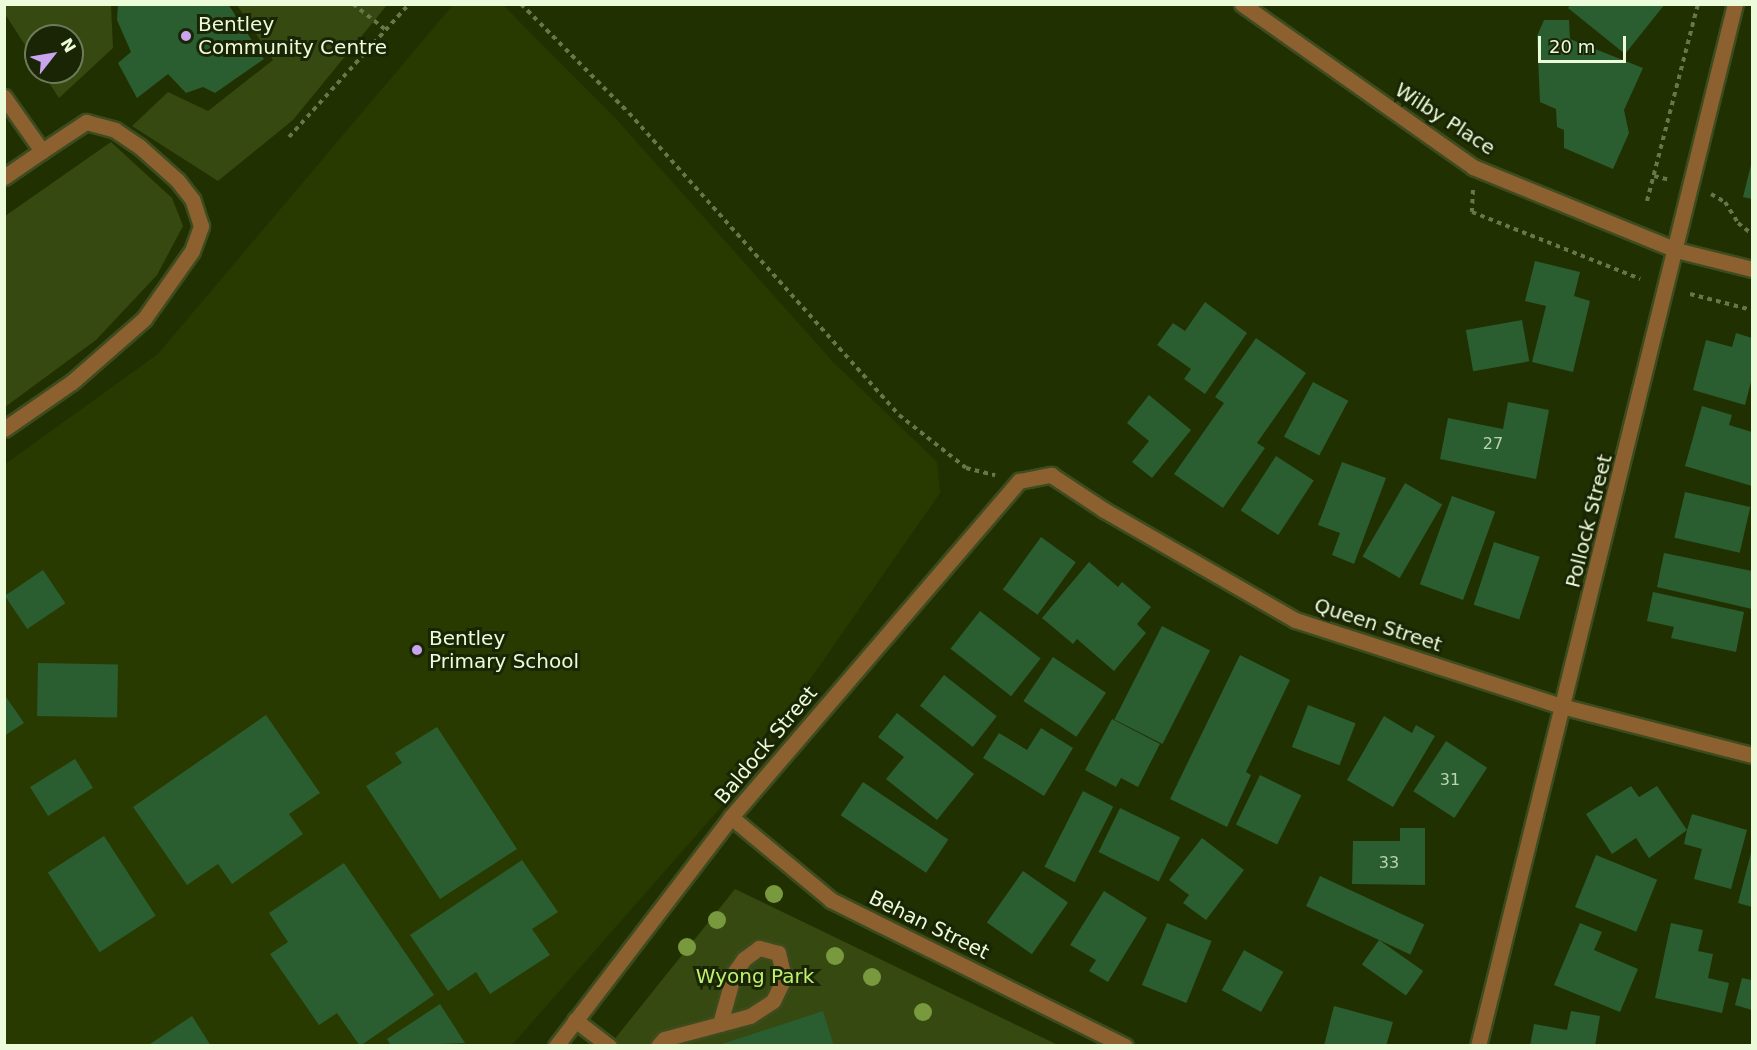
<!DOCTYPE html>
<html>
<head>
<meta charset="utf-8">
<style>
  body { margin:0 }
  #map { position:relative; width:1757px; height:1050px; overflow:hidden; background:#213000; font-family:"DejaVu Sans",sans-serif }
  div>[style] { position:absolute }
  .built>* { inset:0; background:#293a01 }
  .green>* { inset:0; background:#364910 }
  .building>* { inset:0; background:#2a5d30; transform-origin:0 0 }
  .path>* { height:4px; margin-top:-2px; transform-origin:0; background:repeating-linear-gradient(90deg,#67764b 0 4.5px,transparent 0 9px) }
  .roads { filter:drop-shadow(2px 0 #3d4c1f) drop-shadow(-2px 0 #3d4c1f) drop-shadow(0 2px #3d4c1f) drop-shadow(0 -2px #3d4c1f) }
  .lane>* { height:15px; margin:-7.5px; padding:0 7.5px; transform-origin:7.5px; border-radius:7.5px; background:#8c602f }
  .street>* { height:15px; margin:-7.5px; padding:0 7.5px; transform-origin:7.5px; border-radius:7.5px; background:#8c602f }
  .trees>* { width:18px; height:18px; margin:-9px; border-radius:50%; background:#78993e }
  .dots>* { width:16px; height:16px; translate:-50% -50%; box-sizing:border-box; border:3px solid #1a2505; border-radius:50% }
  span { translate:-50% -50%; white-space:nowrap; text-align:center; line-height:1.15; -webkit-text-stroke:6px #1a2505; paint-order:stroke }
  .number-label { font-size:16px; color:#bcd4b0 }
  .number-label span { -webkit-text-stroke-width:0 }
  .poi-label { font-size:20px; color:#ecfbda }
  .left { translate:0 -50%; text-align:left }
  .street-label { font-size:20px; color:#ecfbda }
  .park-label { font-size:20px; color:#c0ef70 }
  .frame { position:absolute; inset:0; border:6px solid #ecfbda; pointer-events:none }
  .north { position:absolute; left:24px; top:24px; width:60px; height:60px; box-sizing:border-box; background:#1a2505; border:2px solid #6e7b5a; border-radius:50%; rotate:59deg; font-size:16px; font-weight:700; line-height:24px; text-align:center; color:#ecfbda }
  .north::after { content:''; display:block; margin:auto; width:21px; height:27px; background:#c9a5ee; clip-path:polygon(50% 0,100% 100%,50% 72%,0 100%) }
  .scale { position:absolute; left:1538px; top:36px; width:88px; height:27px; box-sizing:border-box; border:3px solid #ecfbda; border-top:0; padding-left:8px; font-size:18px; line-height:21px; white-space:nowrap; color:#ecfbda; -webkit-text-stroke:4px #1a2505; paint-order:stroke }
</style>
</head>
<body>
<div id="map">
  <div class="built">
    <i style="clip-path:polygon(502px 4px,616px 119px,833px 362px,937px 462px,940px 493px,721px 807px,512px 1045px,5px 1046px,4px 465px,158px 354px,453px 5px)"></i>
  </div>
  <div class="green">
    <i style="clip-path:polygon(5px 4px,111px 5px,113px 48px,59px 98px,42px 72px,72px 72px,72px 36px,36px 36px,36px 62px,5px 14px)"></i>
    <i style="clip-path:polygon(237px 5px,387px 5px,293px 120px,218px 181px,132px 126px,168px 92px,208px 111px,273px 60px)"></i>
    <i style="clip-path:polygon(111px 142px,172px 198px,183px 226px,157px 275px,96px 340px,5px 407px,5px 216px)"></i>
    <i style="clip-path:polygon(735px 889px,1058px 1045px,609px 1046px)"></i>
  </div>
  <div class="building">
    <i style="clip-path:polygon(118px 4px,228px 4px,264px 59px,215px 93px,203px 87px,186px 93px,168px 74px,137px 98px,118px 63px,131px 52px,117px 20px)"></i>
    <i style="clip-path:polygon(1571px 4px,1665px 4px,1625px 54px,1568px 8px)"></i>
    <i style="clip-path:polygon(1544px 20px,1569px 20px,1570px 39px,1643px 68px,1624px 110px,1629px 133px,1613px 169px,1564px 148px,1564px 130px,1557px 127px,1556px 109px,1540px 102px,1537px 36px)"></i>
    <i style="clip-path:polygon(1752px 161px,1752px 199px,1743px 197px)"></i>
    <i style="clip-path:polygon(1535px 261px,1580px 272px,1574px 296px,1590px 301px,1573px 372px,1532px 362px,1546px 306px,1525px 301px)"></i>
    <i style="clip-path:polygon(1205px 302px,1247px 333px,1205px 394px,1184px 379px,1191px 369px,1157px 345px,1173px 323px,1185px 331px)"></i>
    <i style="left:1522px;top:320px;width:42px;height:57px;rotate:80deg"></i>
    <i style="clip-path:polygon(1736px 333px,1752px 338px,1752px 378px,1745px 405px,1693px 390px,1706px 340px,1732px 347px)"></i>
    <i style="clip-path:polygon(1256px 338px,1306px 373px,1257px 443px,1265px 448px,1223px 508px,1174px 474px,1224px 403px,1215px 397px)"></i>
    <i style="left:1313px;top:382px;width:40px;height:62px;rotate:28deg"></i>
    <i style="clip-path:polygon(1149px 395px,1191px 430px,1152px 478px,1132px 462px,1149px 441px,1127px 423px)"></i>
    <i style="clip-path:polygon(1508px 402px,1549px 410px,1536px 479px,1440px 459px,1448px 418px,1503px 429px)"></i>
    <i style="clip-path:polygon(1702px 406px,1732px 415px,1729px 425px,1752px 432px,1752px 486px,1685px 466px)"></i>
    <i style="left:1276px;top:456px;width:45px;height:65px;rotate:33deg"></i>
    <i style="clip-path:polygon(1342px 462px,1386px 478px,1354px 564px,1332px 555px,1340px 533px,1318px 525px)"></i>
    <i style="left:1405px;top:483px;width:43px;height:85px;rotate:30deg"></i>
    <i style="left:1685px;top:492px;width:67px;height:47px;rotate:13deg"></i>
    <i style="left:1452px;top:496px;width:46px;height:94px;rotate:20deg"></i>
    <i style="left:1041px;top:537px;width:43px;height:65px;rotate:36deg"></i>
    <i style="left:1494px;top:542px;width:48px;height:66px;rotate:18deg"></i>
    <i style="clip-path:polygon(1664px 553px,1752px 571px,1752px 609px,1657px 587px)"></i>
    <i style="clip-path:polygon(1089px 562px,1118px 587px,1122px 582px,1151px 607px,1137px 624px,1146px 633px,1114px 671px,1077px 639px,1073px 644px,1042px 618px)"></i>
    <i style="left:43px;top:570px;width:40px;height:46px;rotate:56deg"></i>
    <i style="clip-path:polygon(1653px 592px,1744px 612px,1736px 652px,1671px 638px,1674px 627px,1647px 621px)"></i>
    <i style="left:980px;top:611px;width:77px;height:48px;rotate:38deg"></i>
    <i style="left:1162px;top:626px;width:54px;height:105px;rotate:27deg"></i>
    <i style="clip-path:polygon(1240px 655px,1290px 680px,1246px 772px,1251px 775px,1227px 827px,1170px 799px)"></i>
    <i style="left:1053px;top:657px;width:64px;height:53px;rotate:34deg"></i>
    <i style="left:38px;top:663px;width:80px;height:53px;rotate:1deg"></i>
    <i style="left:944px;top:675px;width:67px;height:39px;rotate:38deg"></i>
    <i style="clip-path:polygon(4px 694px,24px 723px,4px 736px)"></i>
    <i style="left:1308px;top:705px;width:51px;height:45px;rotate:21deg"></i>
    <i style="clip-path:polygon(897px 713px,974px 774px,937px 820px,886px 779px,904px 757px,878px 737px)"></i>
    <i style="clip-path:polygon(266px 715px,320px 793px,289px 814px,303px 834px,232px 884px,218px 864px,187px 885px,133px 807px)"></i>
    <i style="clip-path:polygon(1384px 716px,1412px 733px,1416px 725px,1435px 736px,1393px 807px,1347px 780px)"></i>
    <i style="clip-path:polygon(1112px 719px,1160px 744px,1138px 787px,1121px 778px,1116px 787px,1085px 770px)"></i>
    <i style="clip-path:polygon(437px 727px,517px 849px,440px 899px,366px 786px,402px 763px,395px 753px)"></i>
    <i style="clip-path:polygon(1041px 728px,1073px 748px,1044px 796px,983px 758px,999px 733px,1027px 750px)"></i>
    <i style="left:1446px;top:741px;width:49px;height:60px;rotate:33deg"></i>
    <i style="left:75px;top:759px;width:34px;height:53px;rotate:58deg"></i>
    <i style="left:1260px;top:775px;width:46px;height:55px;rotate:26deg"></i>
    <i style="left:863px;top:782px;width:103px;height:40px;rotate:34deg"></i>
    <i style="clip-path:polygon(1631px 786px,1639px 797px,1657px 786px,1687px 830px,1692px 814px,1747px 830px,1731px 889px,1694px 879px,1702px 849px,1684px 844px,1687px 830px,1649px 858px,1636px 838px,1612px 854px,1586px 814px)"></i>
    <i style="left:1083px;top:791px;width:34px;height:85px;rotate:27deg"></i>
    <i style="left:1120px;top:808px;width:67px;height:49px;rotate:26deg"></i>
    <i style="clip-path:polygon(1400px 828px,1425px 828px,1425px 885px,1352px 884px,1353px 841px,1400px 841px)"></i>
    <i style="left:104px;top:836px;width:95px;height:67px;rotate:57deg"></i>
    <i style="clip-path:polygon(1202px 838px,1244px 870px,1206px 920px,1183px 903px,1189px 895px,1169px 880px)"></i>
    <i style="clip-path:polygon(1752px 849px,1752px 907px,1738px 903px)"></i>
    <i style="left:1596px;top:855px;width:66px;height:56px;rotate:22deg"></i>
    <i style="clip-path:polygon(522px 860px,558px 912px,532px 929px,550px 955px,490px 994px,476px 972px,448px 991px,410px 935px)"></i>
    <i style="clip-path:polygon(344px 863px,434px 995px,360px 1046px,337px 1013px,319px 1025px,270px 954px,288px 942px,269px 913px)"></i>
    <i style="left:1023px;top:871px;width:55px;height:63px;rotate:35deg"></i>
    <i style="left:1320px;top:876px;width:115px;height:33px;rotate:25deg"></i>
    <i style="clip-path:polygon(1104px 891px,1147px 918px,1108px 982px,1089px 971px,1096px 960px,1070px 945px)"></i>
    <i style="left:1167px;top:923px;width:48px;height:67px;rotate:22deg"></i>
    <i style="clip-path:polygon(1580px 923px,1602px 932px,1594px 950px,1638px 969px,1620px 1012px,1554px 985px)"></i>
    <i style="clip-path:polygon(1671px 923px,1703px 930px,1698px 951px,1713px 954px,1708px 978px,1729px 983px,1722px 1013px,1655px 998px)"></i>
    <i style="left:1379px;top:940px;width:54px;height:30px;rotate:35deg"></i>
    <i style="left:1244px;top:950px;width:45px;height:46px;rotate:29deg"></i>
    <i style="clip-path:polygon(1742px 978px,1752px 980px,1752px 1010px,1735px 1005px)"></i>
    <i style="clip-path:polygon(440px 1004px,465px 1043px,391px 1046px,387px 1039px)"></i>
    <i style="clip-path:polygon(1334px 1006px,1393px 1022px,1386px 1046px,1324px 1046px)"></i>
    <i style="clip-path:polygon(823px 1011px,834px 1046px,719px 1046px,719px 1045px)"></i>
    <i style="clip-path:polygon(1571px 1011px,1600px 1016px,1595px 1046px,1530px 1046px,1534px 1024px,1567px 1030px)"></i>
    <i style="clip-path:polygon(192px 1016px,211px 1046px,147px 1046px)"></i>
  </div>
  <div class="path">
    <i style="left:353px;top:4px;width:42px;rotate:38.2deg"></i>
    <i style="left:521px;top:4px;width:153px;rotate:45.3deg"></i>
    <i style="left:629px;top:113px;width:405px;rotate:48.2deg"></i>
    <i style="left:899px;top:415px;width:85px;rotate:38.3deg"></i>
    <i style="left:966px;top:468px;width:30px;rotate:14deg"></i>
    <i style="left:289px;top:137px;width:179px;rotate:-47.9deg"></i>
    <i style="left:1654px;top:176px;width:16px;rotate:14deg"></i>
    <i style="left:1473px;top:190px;width:22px;rotate:93deg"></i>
    <i style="left:1472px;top:212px;width:181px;rotate:21.7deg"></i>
    <i style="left:1711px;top:194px;width:16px;rotate:30deg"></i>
    <i style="left:1725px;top:202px;width:25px;rotate:58deg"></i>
    <i style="left:1738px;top:223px;width:18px;rotate:38deg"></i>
    <i style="left:1647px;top:201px;width:203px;rotate:-75.5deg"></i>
    <i style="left:1690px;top:294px;width:64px;rotate:14.5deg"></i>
  </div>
  <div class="roads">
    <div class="lane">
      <i style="left:4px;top:97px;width:66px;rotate:54.9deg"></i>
      <i style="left:42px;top:151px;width:46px;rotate:145.6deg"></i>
      <i style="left:42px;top:151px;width:53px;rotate:-33.4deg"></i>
      <i style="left:86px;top:122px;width:30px;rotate:15deg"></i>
      <i style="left:115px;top:130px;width:29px;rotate:34deg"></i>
      <i style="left:575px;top:1020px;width:43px;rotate:37.4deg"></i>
      <i style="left:658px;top:1046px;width:9px;rotate:-49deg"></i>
      <i style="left:664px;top:1039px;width:58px;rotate:-15deg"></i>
      <i style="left:720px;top:1024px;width:31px;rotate:-15deg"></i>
      <i style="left:750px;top:1016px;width:27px;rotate:-33deg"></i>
      <i style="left:773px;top:1001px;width:25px;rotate:-64deg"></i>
      <i style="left:784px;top:978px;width:26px;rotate:-103deg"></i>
      <i style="left:778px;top:953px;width:20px;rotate:-165deg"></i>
      <i style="left:759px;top:948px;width:19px;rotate:144deg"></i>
      <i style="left:744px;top:959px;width:17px;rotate:126deg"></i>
      <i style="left:734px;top:973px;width:53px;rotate:105.4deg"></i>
    </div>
    <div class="street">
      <i style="left:1242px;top:4px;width:283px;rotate:35.2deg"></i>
      <i style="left:1473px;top:167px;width:219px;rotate:22.2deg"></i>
      <i style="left:1676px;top:250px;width:78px;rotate:14deg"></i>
      <i style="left:4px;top:429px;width:83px;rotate:-34.7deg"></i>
      <i style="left:72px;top:382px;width:96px;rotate:-41.2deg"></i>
      <i style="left:144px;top:319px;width:83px;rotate:-54.8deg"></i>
      <i style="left:192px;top:251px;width:27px;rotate:-70deg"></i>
      <i style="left:201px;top:226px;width:28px;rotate:-108deg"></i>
      <i style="left:192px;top:199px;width:24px;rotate:-128deg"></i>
      <i style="left:177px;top:180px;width:51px;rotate:-138.2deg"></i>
      <i style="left:731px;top:817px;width:130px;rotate:39.7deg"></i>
      <i style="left:831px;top:900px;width:328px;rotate:26.4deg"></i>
      <i style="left:556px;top:1046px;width:288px;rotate:-52.6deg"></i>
      <i style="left:731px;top:817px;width:443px;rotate:-49.4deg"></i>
      <i style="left:1019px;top:481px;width:33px;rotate:-11deg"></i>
      <i style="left:1051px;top:475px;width:64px;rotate:33.4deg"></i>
      <i style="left:1104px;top:510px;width:220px;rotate:29.9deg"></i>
      <i style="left:1295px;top:620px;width:284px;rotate:17.9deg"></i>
      <i style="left:1565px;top:707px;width:193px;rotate:14.4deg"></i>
      <i style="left:1478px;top:1046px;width:1073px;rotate:-76.15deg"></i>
    </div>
  </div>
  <div class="trees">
    <i style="left:774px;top:894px"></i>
    <i style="left:717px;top:920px"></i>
    <i style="left:687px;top:947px"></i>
    <i style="left:835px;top:956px"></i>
    <i style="left:872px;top:977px"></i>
    <i style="left:923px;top:1012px"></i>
  </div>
  <div class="dots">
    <i style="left:186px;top:36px;background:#c9a5ee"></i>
    <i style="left:417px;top:650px;background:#c9a5ee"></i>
  </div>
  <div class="number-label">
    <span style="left:1493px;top:444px">27</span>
    <span style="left:1450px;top:780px">31</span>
    <span style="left:1389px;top:863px">33</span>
  </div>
  <div class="poi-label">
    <span class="left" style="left:198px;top:36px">Bentley<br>Community Centre</span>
    <span class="left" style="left:429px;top:650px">Bentley<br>Primary School</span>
  </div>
  <div class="street-label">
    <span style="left:1445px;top:119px;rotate:33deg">Wilby Place</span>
    <span style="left:1589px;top:521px;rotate:-76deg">Pollock Street</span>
    <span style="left:1378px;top:625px;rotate:18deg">Queen Street</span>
    <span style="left:766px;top:745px;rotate:-50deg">Baldock Street</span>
    <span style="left:929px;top:925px;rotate:26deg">Behan Street</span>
  </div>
  <div class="park-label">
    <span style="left:755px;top:976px">Wyong Park</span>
  </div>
  <div class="frame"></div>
  <div class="north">N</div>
  <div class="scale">20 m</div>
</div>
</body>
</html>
